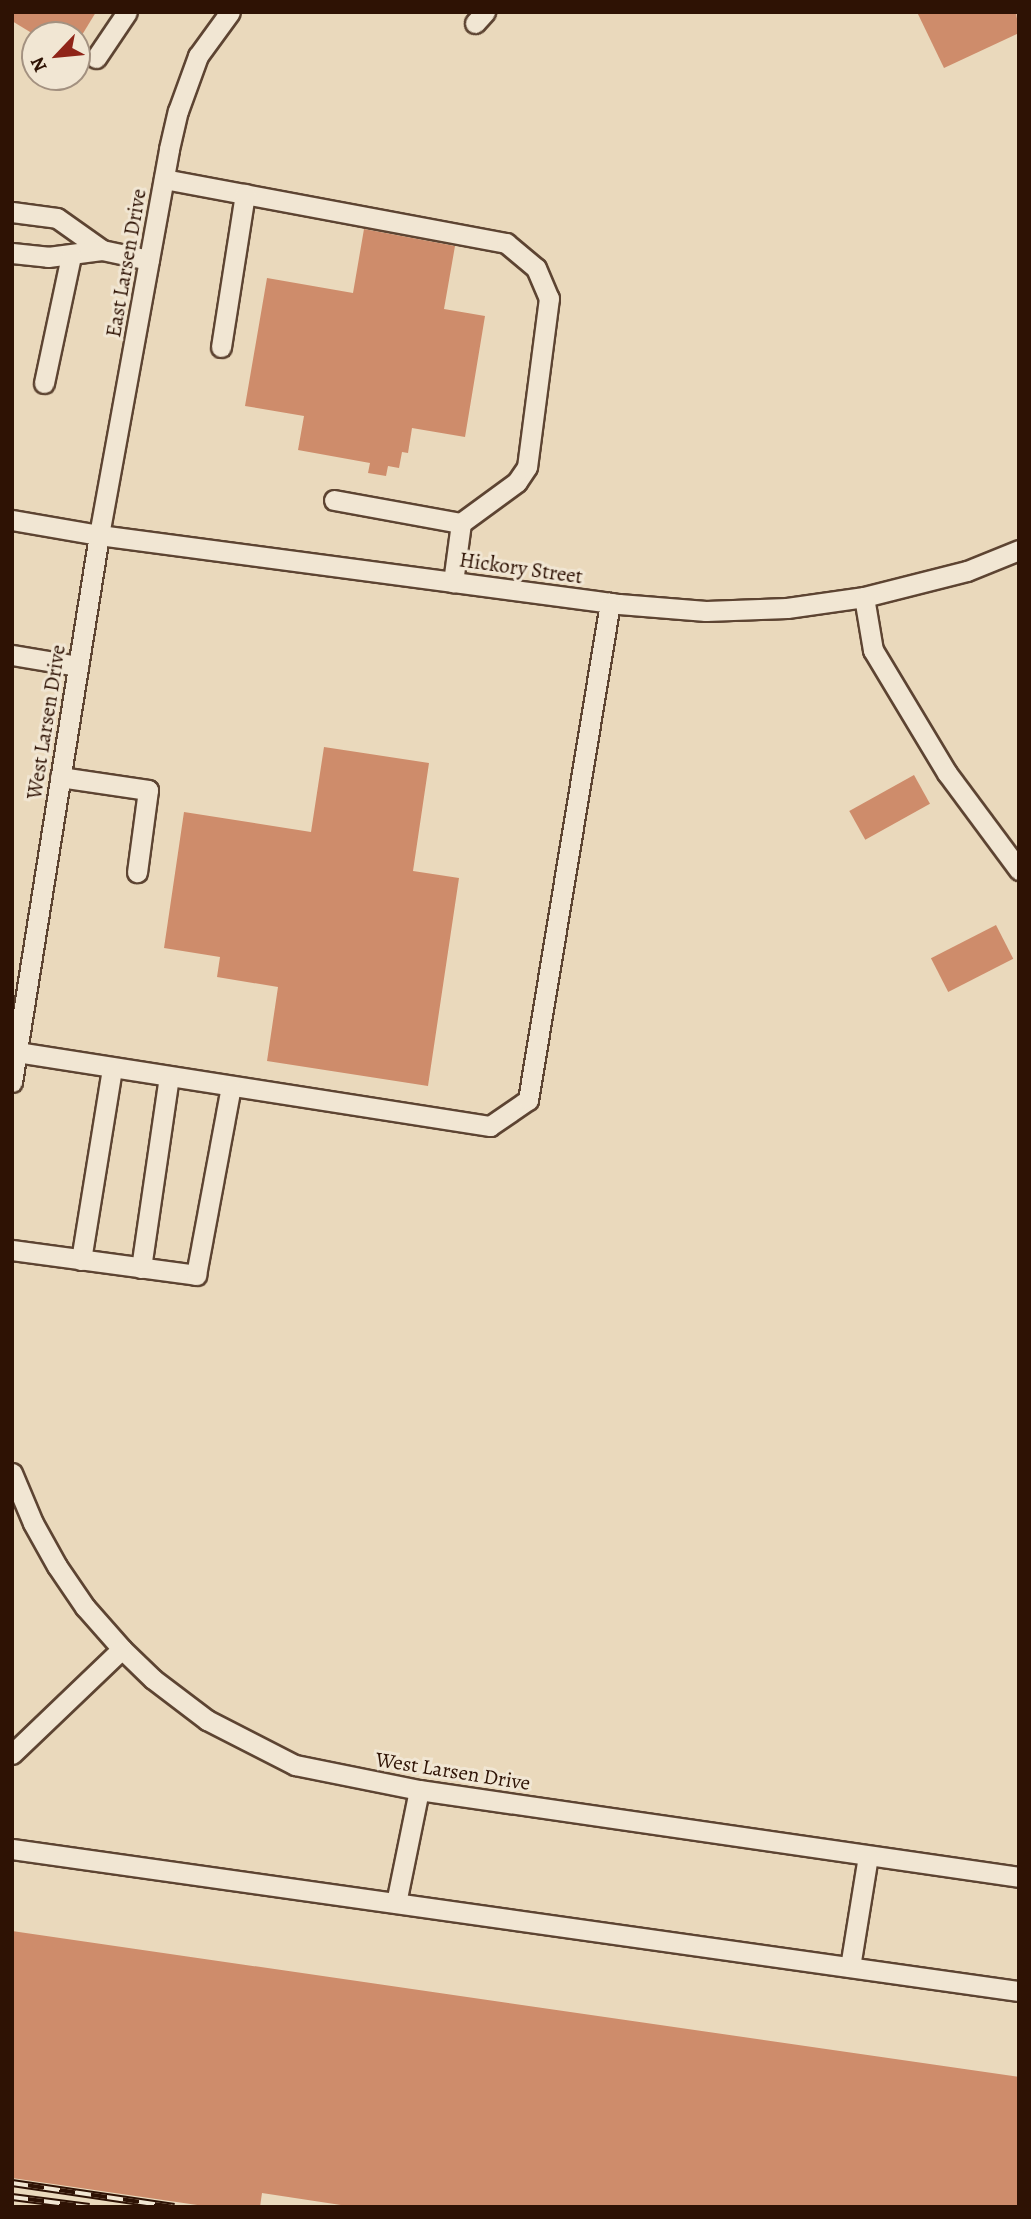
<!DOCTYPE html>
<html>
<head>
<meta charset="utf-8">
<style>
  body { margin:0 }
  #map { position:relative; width:1031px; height:2219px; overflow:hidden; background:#ead9bc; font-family:Alegreya,serif }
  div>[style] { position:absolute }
  .building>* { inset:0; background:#ce8c6b; transform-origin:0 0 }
  .roads { filter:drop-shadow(2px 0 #5d4432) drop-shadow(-2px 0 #5d4432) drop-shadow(0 2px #5d4432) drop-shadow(0 -2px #5d4432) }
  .minor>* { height:19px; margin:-9.5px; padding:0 9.5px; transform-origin:9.5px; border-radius:9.5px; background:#f1e6d3 }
  .rail>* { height:8px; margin-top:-4px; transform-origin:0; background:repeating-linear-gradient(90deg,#f1e6d3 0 16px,#2e1204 0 32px); box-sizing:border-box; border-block:2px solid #2e1204 }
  span { translate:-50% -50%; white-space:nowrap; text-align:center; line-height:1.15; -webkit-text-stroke:6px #f1e6d3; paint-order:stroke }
  .street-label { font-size:21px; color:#2e1204 }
  .frame { position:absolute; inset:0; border:14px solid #2e1204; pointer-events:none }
  .north { position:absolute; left:21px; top:21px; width:70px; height:70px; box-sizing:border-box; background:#f1e6d3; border:2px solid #a39180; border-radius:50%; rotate:244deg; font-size:19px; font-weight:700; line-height:28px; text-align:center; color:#2e1204 }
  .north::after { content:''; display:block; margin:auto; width:24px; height:32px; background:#8f2418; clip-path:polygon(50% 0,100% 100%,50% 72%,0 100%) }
</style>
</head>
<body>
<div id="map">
  <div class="building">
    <i style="clip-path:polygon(12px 12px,96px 12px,82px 35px,35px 35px,12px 21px)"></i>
    <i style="clip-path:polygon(917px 12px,1016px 12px,1019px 33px,944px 68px)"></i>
    <i style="clip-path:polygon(364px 229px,455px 246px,444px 309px,485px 316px,465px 437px,412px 428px,408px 453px,402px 452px,399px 468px,388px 466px,386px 476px,368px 473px,370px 463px,298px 450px,304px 416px,245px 406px,267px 278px,353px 293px)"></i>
    <i style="clip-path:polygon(324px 747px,429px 763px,413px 871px,459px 878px,428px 1086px,267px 1061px,278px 987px,217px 977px,220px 957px,164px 948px,184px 812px,311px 832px)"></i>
    <i style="left:914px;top:775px;width:33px;height:74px;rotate:61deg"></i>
    <i style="left:996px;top:925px;width:38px;height:73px;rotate:63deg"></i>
    <i style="clip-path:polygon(12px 1931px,1019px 2077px,1019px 2207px,354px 2207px,262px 2193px,260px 2207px,211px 2207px,12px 2178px)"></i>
  </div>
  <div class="roads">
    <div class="minor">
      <i style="left:475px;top:23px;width:15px;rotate:-48deg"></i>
      <i style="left:96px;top:58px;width:55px;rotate:-56deg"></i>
      <i style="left:164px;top:179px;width:348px;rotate:10.6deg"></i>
      <i style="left:506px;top:243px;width:39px;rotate:40deg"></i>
      <i style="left:536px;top:268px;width:33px;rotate:67deg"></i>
      <i style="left:549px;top:298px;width:170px;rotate:97.4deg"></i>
      <i style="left:527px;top:467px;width:18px;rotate:124deg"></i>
      <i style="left:517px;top:482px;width:69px;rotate:143.8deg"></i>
      <i style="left:461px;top:523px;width:60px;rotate:97.7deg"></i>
      <i style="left:12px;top:212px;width:45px;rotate:7.6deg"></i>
      <i style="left:57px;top:218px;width:55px;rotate:35.4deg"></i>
      <i style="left:12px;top:253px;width:36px;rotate:6deg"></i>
      <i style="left:48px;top:257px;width:54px;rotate:-7.4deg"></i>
      <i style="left:102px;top:250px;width:48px;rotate:12deg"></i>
      <i style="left:221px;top:347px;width:155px;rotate:-81.1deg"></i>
      <i style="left:44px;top:383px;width:130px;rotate:-78deg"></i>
      <i style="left:334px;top:500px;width:129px;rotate:10.3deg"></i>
      <i style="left:12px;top:520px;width:88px;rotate:9.8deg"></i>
      <i style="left:99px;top:535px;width:525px;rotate:7.56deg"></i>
      <i style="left:619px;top:604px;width:87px;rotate:4.6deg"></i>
      <i style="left:706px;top:611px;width:81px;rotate:-2.1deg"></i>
      <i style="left:787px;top:608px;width:78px;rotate:-8.1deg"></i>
      <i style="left:864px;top:597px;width:106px;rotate:-14.2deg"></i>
      <i style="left:967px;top:571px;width:56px;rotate:-22deg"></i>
      <i style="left:864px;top:597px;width:54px;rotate:80.4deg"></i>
      <i style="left:873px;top:650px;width:144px;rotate:59deg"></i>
      <i style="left:947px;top:773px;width:121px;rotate:53.4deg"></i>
      <i style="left:12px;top:655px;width:67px;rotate:9.5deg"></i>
      <i style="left:60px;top:777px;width:89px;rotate:8.4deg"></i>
      <i style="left:148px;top:790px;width:83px;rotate:97.6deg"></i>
      <i style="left:17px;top:1052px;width:479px;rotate:8.9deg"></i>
      <i style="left:490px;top:1126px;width:46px;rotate:-34.4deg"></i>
      <i style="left:528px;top:1100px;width:504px;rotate:-80.63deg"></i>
      <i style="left:12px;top:1082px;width:554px;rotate:-80.96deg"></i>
      <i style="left:99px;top:535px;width:392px;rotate:-79.7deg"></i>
      <i style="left:169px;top:149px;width:39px;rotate:-77deg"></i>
      <i style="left:178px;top:111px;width:59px;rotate:-70deg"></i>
      <i style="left:198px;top:56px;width:54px;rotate:-54deg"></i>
      <i style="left:12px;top:1250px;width:186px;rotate:7.7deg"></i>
      <i style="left:196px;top:1275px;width:191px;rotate:-79.5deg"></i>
      <i style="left:81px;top:1260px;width:194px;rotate:-80.8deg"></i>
      <i style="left:141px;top:1268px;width:193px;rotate:-81.7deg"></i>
      <i style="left:12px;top:1473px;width:54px;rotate:67.2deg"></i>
      <i style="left:33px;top:1523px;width:49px;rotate:60.8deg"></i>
      <i style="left:57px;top:1566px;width:50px;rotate:55.7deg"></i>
      <i style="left:85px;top:1607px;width:56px;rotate:48.6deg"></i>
      <i style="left:122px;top:1649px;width:43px;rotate:44.1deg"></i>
      <i style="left:153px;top:1679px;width:68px;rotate:37.2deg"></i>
      <i style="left:207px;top:1720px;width:99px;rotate:27.1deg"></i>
      <i style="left:295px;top:1765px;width:126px;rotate:11.4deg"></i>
      <i style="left:419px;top:1790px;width:606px;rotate:8.25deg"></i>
      <i style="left:12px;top:1754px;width:152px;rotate:-43.7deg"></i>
      <i style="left:12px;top:1849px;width:1017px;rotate:8.03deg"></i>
      <i style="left:396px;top:1903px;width:115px;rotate:-78.5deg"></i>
      <i style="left:850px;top:1967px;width:112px;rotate:-80.8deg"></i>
    </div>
  </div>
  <div class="rail">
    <i style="left:12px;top:2183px;width:164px;rotate:8.4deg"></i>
    <i style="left:12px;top:2197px;width:78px;rotate:7.4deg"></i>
  </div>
  <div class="street-label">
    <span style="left:126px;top:263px;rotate:-80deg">East Larsen Drive</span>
    <span style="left:521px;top:568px;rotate:8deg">Hickory Street</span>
    <span style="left:46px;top:722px;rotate:-81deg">West Larsen Drive</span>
    <span style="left:453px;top:1771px;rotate:9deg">West Larsen Drive</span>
  </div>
  <div class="frame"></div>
  <div class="north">N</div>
</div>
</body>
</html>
